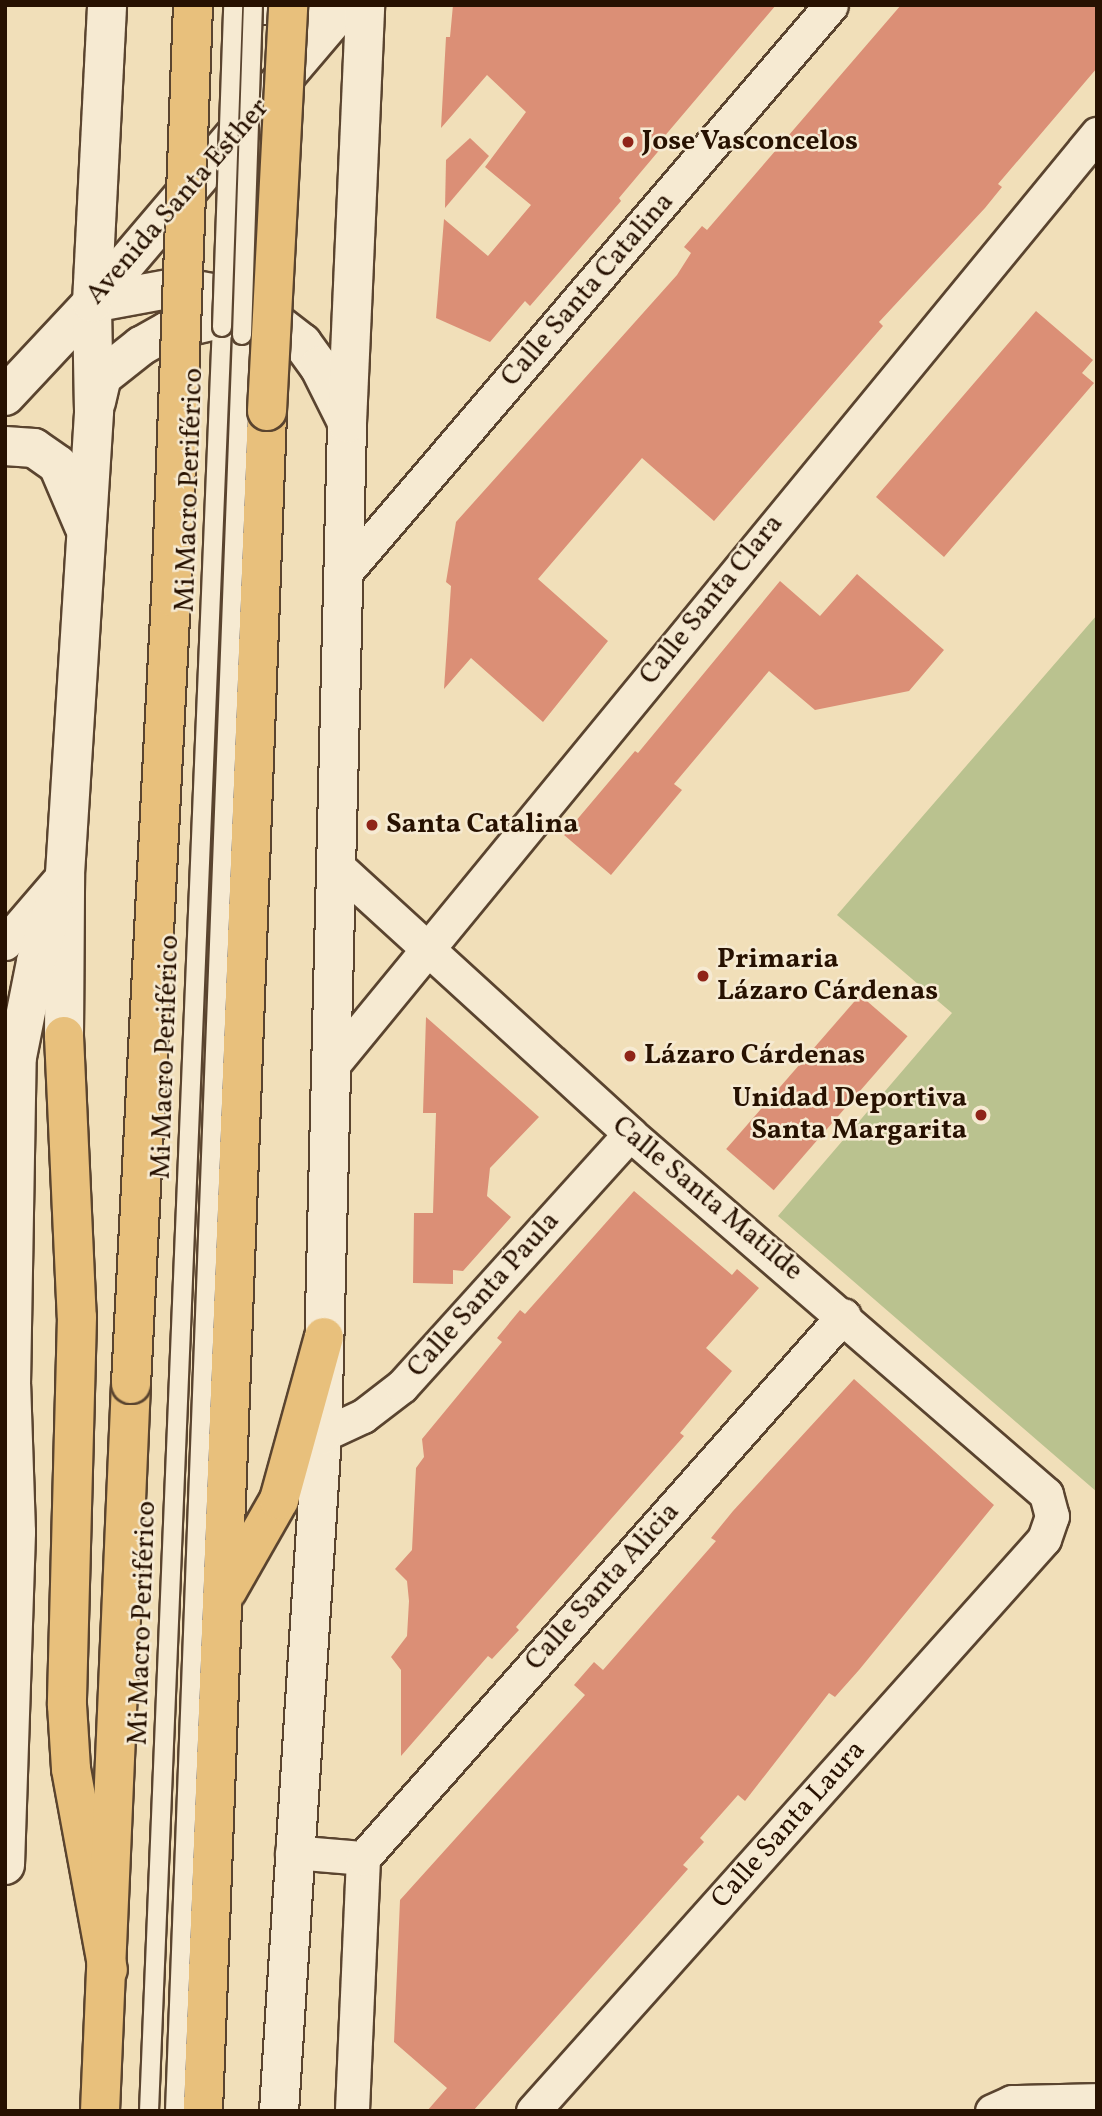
<!DOCTYPE html>
<html>
<head>
<meta charset="utf-8">
<style>
  body { margin:0 }
  #map { position:relative; width:1102px; height:2116px; overflow:hidden; background:#f1dfb9; font-family:Vollkorn,serif }
  div>[style] { position:absolute }
  .green>* { inset:0; background:#bac28f }
  .building>* { inset:0; background:#db8f76; transform-origin:0 0 }
  .roads { filter:drop-shadow(2px 0 #5a442f) drop-shadow(-2px 0 #5a442f) drop-shadow(0 2px #5a442f) drop-shadow(0 -2px #5a442f) }
  .lane>* { height:18px; margin:-9px; padding:0 9px; transform-origin:9px; border-radius:9px; background:#f6ead2 }
  .street>* { height:33px; margin:-16.5px; padding:0 16.5px; transform-origin:16.5px; border-radius:16.5px; background:#f6ead2 }
  .secondary>* { height:38px; margin:-19px; padding:0 19px; transform-origin:19px; border-radius:19px; background:#f6ead2 }
  .highway>* { height:38px; margin:-19px; padding:0 19px; transform-origin:19px; border-radius:19px; background:#e8c07c }
  .bridges { filter:drop-shadow(2px 0 #5a442f) drop-shadow(-2px 0 #5a442f) drop-shadow(0 2px #5a442f) drop-shadow(0 -2px #5a442f) }
  .lane-bridge>* { height:18px; margin:-9px; padding:0 9px; transform-origin:9px; border-radius:9px; background:#f6ead2 }
  .highway-bridge>* { height:38px; margin:-19px; padding:0 19px; transform-origin:19px; border-radius:19px; background:#e8c07c }
  .dots>* { width:19px; height:19px; translate:-50% -50%; box-sizing:border-box; border:4px solid #f6ead2; border-radius:50% }
  span { translate:-50% -50%; white-space:nowrap; text-align:center; line-height:1.15; -webkit-text-stroke:5px #f6ead2; paint-order:stroke }
  .poi-label { font-size:28px; color:#271101; font-weight:700 }
  .left { translate:0 -50%; text-align:left }
  .right { translate:-100% -50%; text-align:right }
  .street-label { font-size:28px; color:#271101 }
  .frame { position:absolute; inset:0; border:7px solid #271101; pointer-events:none }
</style>
</head>
<body>
<div id="map">
  <div class="green">
    <i style="clip-path:polygon(1097px 615px,1097px 1492px,778px 1216px,952px 1013px,837px 915px)"></i>
  </div>
  <div class="building">
    <i style="clip-path:polygon(453px 5px,776px 5px,663px 138px,667px 141px,619px 198px,621px 201px,530px 306px,525px 301px,490px 342px,436px 318px,444px 219px,488px 256px,531px 205px,485px 167px,526px 112px,487px 75px,441px 128px,446px 37px,450px 37px)"></i>
    <i style="clip-path:polygon(901px 5px,1097px 5px,1097px 68px,998px 184px,1002px 187px,985px 208px,879px 322px,883px 326px,714px 521px,642px 458px,538px 579px,608px 641px,543px 722px,471px 658px,444px 689px,451px 586px,446px 582px,456px 522px,677px 275px,691px 253px,684px 247px,702px 226px,707px 230px)"></i>
    <i style="clip-path:polygon(470px 138px,489px 156px,445px 208px,446px 160px)"></i>
    <i style="clip-path:polygon(1036px 311px,1093px 360px,1082px 373px,1094px 383px,944px 557px,876px 497px)"></i>
    <i style="clip-path:polygon(857px 574px,944px 650px,909px 691px,815px 710px,769px 671px,674px 784px,682px 790px,611px 875px,564px 835px,635px 751px,638px 753px,780px 581px,820px 616px)"></i>
    <i style="left:860px;top:995px;width:63px;height:204px;rotate:41deg"></i>
    <i style="clip-path:polygon(426px 1017px,539px 1117px,490px 1168px,487px 1196px,511px 1217px,463px 1271px,453px 1270px,453px 1284px,413px 1283px,414px 1213px,433px 1213px,436px 1113px,423px 1113px)"></i>
    <i style="clip-path:polygon(634px 1191px,732px 1275px,737px 1269px,759px 1288px,706px 1348px,732px 1371px,680px 1433px,684px 1436px,516px 1627px,519px 1630px,492px 1659px,488px 1656px,401px 1756px,401px 1670px,391px 1657px,407px 1636px,409px 1601px,407px 1581px,395px 1569px,412px 1550px,416px 1468px,424px 1457px,422px 1439px,502px 1342px,497px 1338px,520px 1310px,525px 1314px)"></i>
    <i style="clip-path:polygon(854px 1379px,994px 1505px,859px 1670px,835px 1697px,829px 1693px,745px 1801px,738px 1795px,700px 1838px,704px 1842px,683px 1865px,688px 1869px,473px 2111px,427px 2111px,447px 2088px,394px 2042px,400px 1900px,585px 1695px,574px 1685px,594px 1662px,603px 1670px,716px 1541px,711px 1538px,733px 1511px)"></i>
  </div>
  <div class="roads">
    <div class="lane">
      <i style="left:149px;top:2111px;width:1785px;rotate:-87.66deg"></i>
      <i style="left:175px;top:2111px;width:1777px;rotate:-87.84deg"></i>
    </div>
    <div class="street">
      <i style="left:343px;top:575px;width:750px;rotate:-49.43deg"></i>
      <i style="left:338px;top:867px;width:396px;rotate:42.4deg"></i>
      <i style="left:630px;top:1134px;width:550px;rotate:40.87deg"></i>
      <i style="left:1046px;top:1494px;width:23px;rotate:75deg"></i>
      <i style="left:1052px;top:1516px;width:24px;rotate:109deg"></i>
      <i style="left:1044px;top:1539px;width:767px;rotate:131.78deg"></i>
      <i style="left:5px;top:943px;width:86px;rotate:-49.3deg"></i>
      <i style="left:330px;top:1068px;width:1209px;rotate:-50.61deg"></i>
      <i style="left:322px;top:1435px;width:45px;rotate:-24.9deg"></i>
      <i style="left:363px;top:1416px;width:49px;rotate:-37.6deg"></i>
      <i style="left:402px;top:1386px;width:340px;rotate:-47.9deg"></i>
      <i style="left:292px;top:1852px;width:71px;rotate:4.8deg"></i>
      <i style="left:363px;top:1858px;width:253px;rotate:92.5deg"></i>
      <i style="left:363px;top:1858px;width:725px;rotate:-48.46deg"></i>
      <i style="left:992px;top:2111px;width:22px;rotate:-24deg"></i>
      <i style="left:1012px;top:2102px;width:85px;rotate:-1.3deg"></i>
    </div>
    <div class="secondary">
      <i style="left:248px;top:5px;width:59px"></i>
      <i style="left:92px;top:303px;width:88px;rotate:-10.4deg"></i>
      <i style="left:179px;top:287px;width:55px;rotate:10.5deg"></i>
      <i style="left:233px;top:297px;width:28px;rotate:26deg"></i>
      <i style="left:258px;top:309px;width:56px;rotate:37.7deg"></i>
      <i style="left:302px;top:343px;width:29px;rotate:54deg"></i>
      <i style="left:319px;top:366px;width:60px;rotate:63.4deg"></i>
      <i style="left:5px;top:396px;width:127px;rotate:-46.9deg"></i>
      <i style="left:92px;top:303px;width:392px;rotate:-49.6deg"></i>
      <i style="left:96px;top:402px;width:26px;rotate:-77deg"></i>
      <i style="left:102px;top:377px;width:50px;rotate:-38.5deg"></i>
      <i style="left:141px;top:346px;width:31px;rotate:-29deg"></i>
      <i style="left:168px;top:331px;width:62px;rotate:-13.1deg"></i>
      <i style="left:228px;top:317px;width:37px;rotate:14deg"></i>
      <i style="left:5px;top:446px;width:29px;rotate:4deg"></i>
      <i style="left:34px;top:448px;width:29px;rotate:35deg"></i>
      <i style="left:58px;top:465px;width:66px;rotate:66.9deg"></i>
      <i style="left:64px;top:1036px;width:162px;rotate:-89.6deg"></i>
      <i style="left:65px;top:874px;width:464px;rotate:-86.4deg"></i>
      <i style="left:94px;top:411px;width:108px;rotate:-91.1deg"></i>
      <i style="left:92px;top:303px;width:298px;rotate:-87.1deg"></i>
      <i style="left:5px;top:1865px;width:333px;rotate:-88.1deg"></i>
      <i style="left:16px;top:1532px;width:147px;rotate:-91.9deg"></i>
      <i style="left:11px;top:1385px;width:328px;rotate:-89deg"></i>
      <i style="left:17px;top:1057px;width:97px;rotate:-78.7deg"></i>
      <i style="left:36px;top:962px;width:56px;rotate:-72.2deg"></i>
      <i style="left:279px;top:2111px;width:677px;rotate:-86.36deg"></i>
      <i style="left:322px;top:1435px;width:1012px;rotate:-88.58deg"></i>
      <i style="left:347px;top:423px;width:418px;rotate:-87.5deg"></i>
    </div>
    <div class="highway">
      <i style="left:64px;top:1036px;width:281px;rotate:87.4deg"></i>
      <i style="left:77px;top:1317px;width:388px;rotate:91.5deg"></i>
      <i style="left:67px;top:1705px;width:64px;rotate:86.4deg"></i>
      <i style="left:71px;top:1769px;width:204px;rotate:79.6deg"></i>
      <i style="left:227px;top:1591px;width:105px;rotate:-60.3deg"></i>
      <i style="left:279px;top:1500px;width:169px;rotate:-74.6deg"></i>
      <i style="left:100px;top:2111px;width:728px;rotate:-87.56deg"></i>
      <i style="left:203px;top:2111px;width:1701px;rotate:-87.84deg"></i>
    </div>
  </div>
  <div class="bridges">
    <div class="lane-bridge">
      <i style="left:222px;top:327px;width:322px;rotate:-88deg"></i>
      <i style="left:242px;top:335px;width:330px;rotate:-88.1deg"></i>
    </div>
    <div class="highway-bridge">
      <i style="left:267px;top:411px;width:407px;rotate:-87deg"></i>
      <i style="left:131px;top:1384px;width:788px;rotate:-87.09deg"></i>
      <i style="left:171px;top:597px;width:592px;rotate:-87.87deg"></i>
    </div>
  </div>
  <div class="dots">
    <i style="left:628px;top:142px;background:#8f2418"></i>
    <i style="left:372px;top:825px;background:#8f2418"></i>
    <i style="left:703px;top:976px;background:#8f2418"></i>
    <i style="left:630px;top:1056px;background:#8f2418"></i>
    <i style="left:981px;top:1115px;background:#8f2418"></i>
  </div>
  <div class="poi-label">
    <span class="left" style="left:642px;top:142px">Jose Vasconcelos</span>
    <span class="left" style="left:386px;top:825px">Santa Catalina</span>
    <span class="left" style="left:717px;top:976px">Primaria<br>Lázaro Cárdenas</span>
    <span class="left" style="left:644px;top:1056px">Lázaro Cárdenas</span>
    <span class="right" style="left:967px;top:1115px">Unidad Deportiva<br>Santa Margarita</span>
  </div>
  <div class="street-label">
    <span style="left:178px;top:202px;rotate:-49deg">Avenida Santa Esther</span>
    <span style="left:588px;top:290px;rotate:-49deg">Calle Santa Catalina</span>
    <span style="left:190px;top:490px;rotate:-88deg">Mi Macro Periférico</span>
    <span style="left:712px;top:600px;rotate:-51deg">Calle Santa Clara</span>
    <span style="left:166px;top:1057px;rotate:-88deg">Mi Macro Periférico</span>
    <span style="left:707px;top:1199px;rotate:40deg">Calle Santa Matilde</span>
    <span style="left:484px;top:1295px;rotate:-48deg">Calle Santa Paula</span>
    <span style="left:603px;top:1587px;rotate:-48deg">Calle Santa Alicia</span>
    <span style="left:143px;top:1623px;rotate:-88deg">Mi Macro Periférico</span>
    <span style="left:789px;top:1825px;rotate:-48deg">Calle Santa Laura</span>
  </div>
  <div class="frame"></div>
</div>
</body>
</html>
